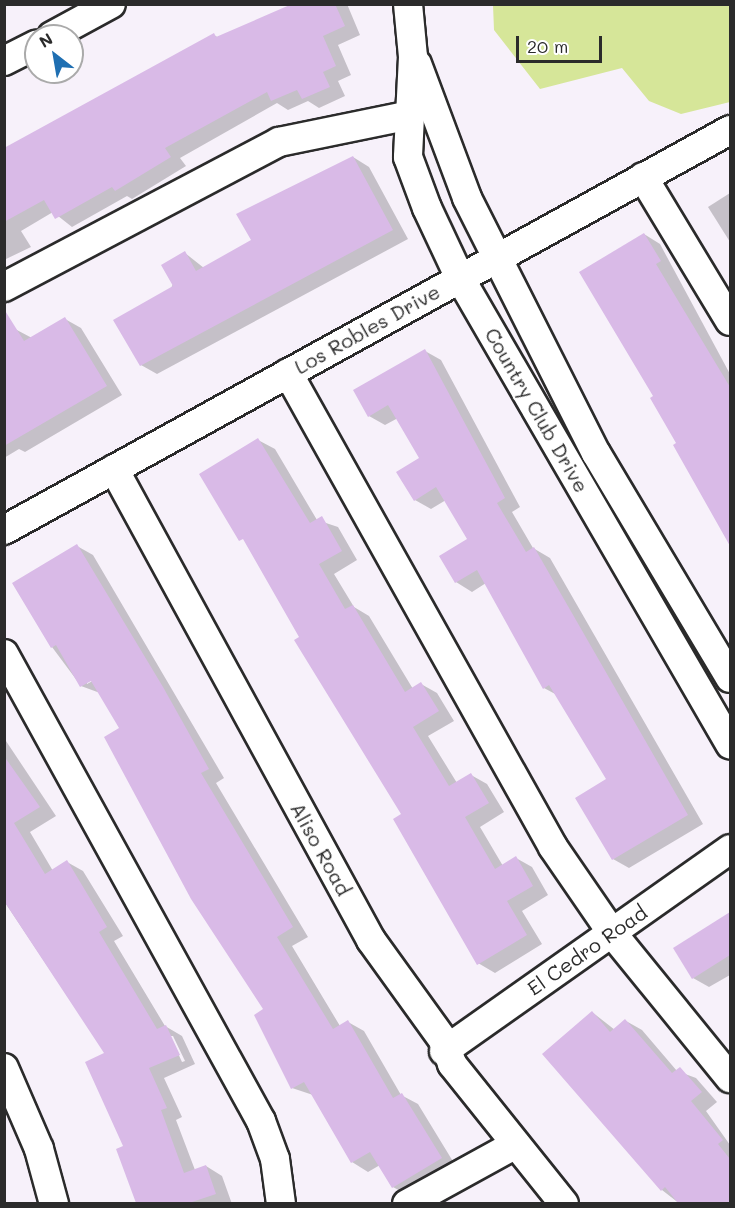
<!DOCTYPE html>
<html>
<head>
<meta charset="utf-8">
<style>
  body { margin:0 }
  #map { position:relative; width:735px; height:1208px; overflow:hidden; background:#f7f1fa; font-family:Mali,sans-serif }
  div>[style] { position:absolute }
  .green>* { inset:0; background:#d6e699 }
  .shadow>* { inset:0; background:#0003 }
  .building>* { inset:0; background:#d9bae7 }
  .roads { filter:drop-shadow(2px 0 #2b2b2b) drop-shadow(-2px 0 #2b2b2b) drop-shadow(0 2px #2b2b2b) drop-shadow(0 -2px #2b2b2b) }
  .minor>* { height:28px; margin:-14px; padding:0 14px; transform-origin:14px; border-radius:14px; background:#fff }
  span { translate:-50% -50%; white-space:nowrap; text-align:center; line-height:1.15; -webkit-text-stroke:4.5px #fff; paint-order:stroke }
  .street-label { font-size:20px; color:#2b2b2b }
  .frame { position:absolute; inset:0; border:6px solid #2b2b2b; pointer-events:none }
  .north { position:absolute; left:24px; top:24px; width:60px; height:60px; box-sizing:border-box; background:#fff; border:2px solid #aaa; border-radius:50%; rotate:329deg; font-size:16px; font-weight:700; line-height:24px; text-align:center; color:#2b2b2b }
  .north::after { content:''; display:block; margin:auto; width:21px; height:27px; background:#1f6fb2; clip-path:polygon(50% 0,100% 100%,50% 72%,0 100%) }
  .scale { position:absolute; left:516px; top:36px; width:86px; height:27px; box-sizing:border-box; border:3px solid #2b2b2b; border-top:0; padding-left:8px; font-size:18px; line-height:21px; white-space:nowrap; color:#2b2b2b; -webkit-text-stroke:4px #fff; paint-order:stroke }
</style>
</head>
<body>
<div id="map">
  <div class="green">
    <i style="clip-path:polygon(493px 5px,730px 5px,730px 102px,681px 114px,649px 101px,622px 68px,540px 89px,494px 30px)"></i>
  </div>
  <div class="shadow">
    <i style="clip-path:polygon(296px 4px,347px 4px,360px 35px,338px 45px,351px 75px,338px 81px,345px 96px,319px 108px,308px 101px,288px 110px,277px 103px,180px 158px,186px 166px,132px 199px,127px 196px,72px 227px,53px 212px,21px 231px,31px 247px,4px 260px,4px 151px,214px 35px,219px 38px)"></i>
    <i style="clip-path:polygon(353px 157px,369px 167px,408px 239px,157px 374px,141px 365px,185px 253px,204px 268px,253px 241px)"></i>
    <i style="clip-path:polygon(730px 193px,730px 242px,708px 207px)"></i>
    <i style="clip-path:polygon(644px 234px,660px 244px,730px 374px,730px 542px,675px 446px,678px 444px,655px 397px)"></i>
    <i style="clip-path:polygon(65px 319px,81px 328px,122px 395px,25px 452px,19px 449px,4px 458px,4px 370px,15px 329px,32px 338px)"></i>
    <i style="clip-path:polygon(425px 351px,441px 360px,520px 507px,512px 512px,533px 548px,550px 558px,703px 824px,629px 868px,613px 859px,608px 780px,557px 695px,544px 688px,486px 583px,472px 592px,456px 582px,470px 539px,446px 500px,431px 509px,415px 500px,421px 458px,398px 418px,385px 425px,369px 416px)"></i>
    <i style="clip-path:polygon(258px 440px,275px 449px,317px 520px,338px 527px,357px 560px,334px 574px,354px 607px,369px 616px,413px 689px,421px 684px,437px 693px,454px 721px,428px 736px,457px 783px,471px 775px,487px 784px,504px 812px,480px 827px,503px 866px,516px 858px,532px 867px,548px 895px,522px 911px,542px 944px,495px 973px,478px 963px,403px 815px,248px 545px,201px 474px)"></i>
    <i style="clip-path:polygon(evenodd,77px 546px,93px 555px,224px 778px,216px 783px,308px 937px,292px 946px,340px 1026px,348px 1022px,364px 1031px,401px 1095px,418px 1104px,457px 1168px,409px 1196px,393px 1187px,380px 1165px,368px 1172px,352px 1162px,313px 1095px,292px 1088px,265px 1010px,121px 728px,100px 693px,81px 686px,52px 647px,77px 546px,98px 678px,87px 684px,87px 681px,98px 678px)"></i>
    <i style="clip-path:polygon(evenodd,4px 738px,56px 816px,30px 832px,53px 871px,67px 862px,83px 871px,123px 936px,114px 941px,165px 1026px,182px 1036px,195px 1064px,164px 1078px,182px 1117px,176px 1120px,195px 1170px,206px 1166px,222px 1176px,232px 1204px,137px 1204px,118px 1150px,125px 1147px,106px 1054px,4px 901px,4px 738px,170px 1036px,173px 1036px,185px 1061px,182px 1062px,170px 1036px)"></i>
    <i style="clip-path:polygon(730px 914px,730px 975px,709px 987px,693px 978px,675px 948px)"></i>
    <i style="clip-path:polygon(592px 1012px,615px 1030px,626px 1021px,642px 1030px,677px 1071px,696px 1078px,717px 1102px,706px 1111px,730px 1145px,730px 1204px,680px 1204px,662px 1190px)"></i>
  </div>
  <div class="building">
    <i style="clip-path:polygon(292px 4px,335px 4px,345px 26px,323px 36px,336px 66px,323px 72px,330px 87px,302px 99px,297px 90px,271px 101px,267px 92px,165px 148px,171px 157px,115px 191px,112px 187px,55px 219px,44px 200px,4px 222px,4px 148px,214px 33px,216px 37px)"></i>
    <i style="clip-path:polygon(353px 156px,393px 230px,140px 366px,113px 320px,173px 286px,161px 265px,185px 251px,196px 271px,251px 240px,236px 214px)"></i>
    <i style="clip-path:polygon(644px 233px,661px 261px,656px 264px,730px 387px,730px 546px,673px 445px,676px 443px,650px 398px,653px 396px,579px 272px)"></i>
    <i style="clip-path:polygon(4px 309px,24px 341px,65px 317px,107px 386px,4px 446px)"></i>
    <i style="clip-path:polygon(425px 349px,505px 498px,497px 503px,526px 552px,534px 547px,688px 815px,612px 860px,575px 798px,606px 779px,549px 685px,543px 689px,477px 570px,455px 583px,439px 556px,467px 539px,436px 487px,414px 501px,396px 472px,419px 458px,388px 405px,368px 417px,353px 390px)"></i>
    <i style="clip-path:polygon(258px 438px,310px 523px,322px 516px,342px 551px,319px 564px,345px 609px,353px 605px,405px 692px,421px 682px,439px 711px,413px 727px,449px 786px,471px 773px,489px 803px,465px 817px,495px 869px,516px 856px,533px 886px,507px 901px,527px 935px,477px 965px,393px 819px,401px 814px,294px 640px,299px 637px,243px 539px,239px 541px,199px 474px)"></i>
    <i style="clip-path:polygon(77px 544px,163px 687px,209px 769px,201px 773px,293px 927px,277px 937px,333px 1029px,348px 1020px,393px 1098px,402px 1093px,442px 1158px,392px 1188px,370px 1152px,351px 1163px,304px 1082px,291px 1089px,254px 1015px,263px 1009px,191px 899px,104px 737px,119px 728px,91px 681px,80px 687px,56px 645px,51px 648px,12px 583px)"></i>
    <i style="clip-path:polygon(4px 756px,40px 807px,14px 823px,45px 874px,67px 860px,107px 927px,99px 932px,157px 1029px,166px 1025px,180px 1055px,149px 1068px,167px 1108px,161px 1110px,184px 1173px,206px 1165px,216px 1194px,189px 1203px,136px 1203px,116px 1149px,123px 1146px,85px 1062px,104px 1053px,4px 901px)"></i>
    <i style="clip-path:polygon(730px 912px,730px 955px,692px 979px,673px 948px)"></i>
    <i style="clip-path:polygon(592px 1011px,610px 1032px,625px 1019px,672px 1073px,680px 1067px,702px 1092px,691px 1101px,723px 1140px,718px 1144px,730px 1159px,730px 1203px,678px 1203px,665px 1187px,661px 1191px,542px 1054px)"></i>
  </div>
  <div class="roads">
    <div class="minor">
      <i style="left:408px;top:4px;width:53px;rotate:84.6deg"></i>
      <i style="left:413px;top:57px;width:100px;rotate:92.9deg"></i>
      <i style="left:408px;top:157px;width:54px;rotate:69.6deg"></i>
      <i style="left:427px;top:208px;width:77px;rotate:64.8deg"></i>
      <i style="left:460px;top:278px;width:539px;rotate:59.91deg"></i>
      <i style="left:52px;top:36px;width:67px;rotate:-28.5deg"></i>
      <i style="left:4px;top:61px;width:36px;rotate:-27deg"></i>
      <i style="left:417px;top:64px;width:143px;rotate:69.5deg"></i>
      <i style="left:467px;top:198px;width:286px;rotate:63.2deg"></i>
      <i style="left:596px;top:453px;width:262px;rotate:59.2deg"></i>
      <i style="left:643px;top:177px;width:168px;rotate:58.9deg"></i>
      <i style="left:4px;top:287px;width:311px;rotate:-27.8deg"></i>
      <i style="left:279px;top:142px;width:134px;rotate:-11.6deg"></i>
      <i style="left:288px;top:373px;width:543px;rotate:60.79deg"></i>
      <i style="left:553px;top:847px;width:104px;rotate:55.5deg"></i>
      <i style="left:612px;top:933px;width:187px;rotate:50.9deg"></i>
      <i style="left:114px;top:469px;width:537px;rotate:61.38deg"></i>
      <i style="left:371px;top:940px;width:123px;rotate:54.2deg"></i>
      <i style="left:443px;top:1040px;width:26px;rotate:69deg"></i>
      <i style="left:452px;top:1064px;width:179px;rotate:51.3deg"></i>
      <i style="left:4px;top:530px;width:829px;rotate:-28.85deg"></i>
      <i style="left:4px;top:654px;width:533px;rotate:61.18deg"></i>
      <i style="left:261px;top:1121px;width:40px;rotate:69.8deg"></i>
      <i style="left:275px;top:1159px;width:45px;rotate:82.4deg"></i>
      <i style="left:444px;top:1051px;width:350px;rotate:-35.2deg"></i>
      <i style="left:4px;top:1068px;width:88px;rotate:66.6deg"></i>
      <i style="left:39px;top:1149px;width:57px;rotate:74.7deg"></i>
      <i style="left:407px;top:1204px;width:124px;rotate:-28.8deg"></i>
    </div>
  </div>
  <div class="street-label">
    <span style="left:367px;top:329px;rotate:-29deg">Los Robles Drive</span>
    <span style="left:537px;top:410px;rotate:60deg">Country Club Drive</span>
    <span style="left:321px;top:849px;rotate:61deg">Aliso Road</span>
    <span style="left:587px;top:950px;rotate:-35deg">El Cedro Road</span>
  </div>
  <div class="frame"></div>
  <div class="north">N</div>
  <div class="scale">20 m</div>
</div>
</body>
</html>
